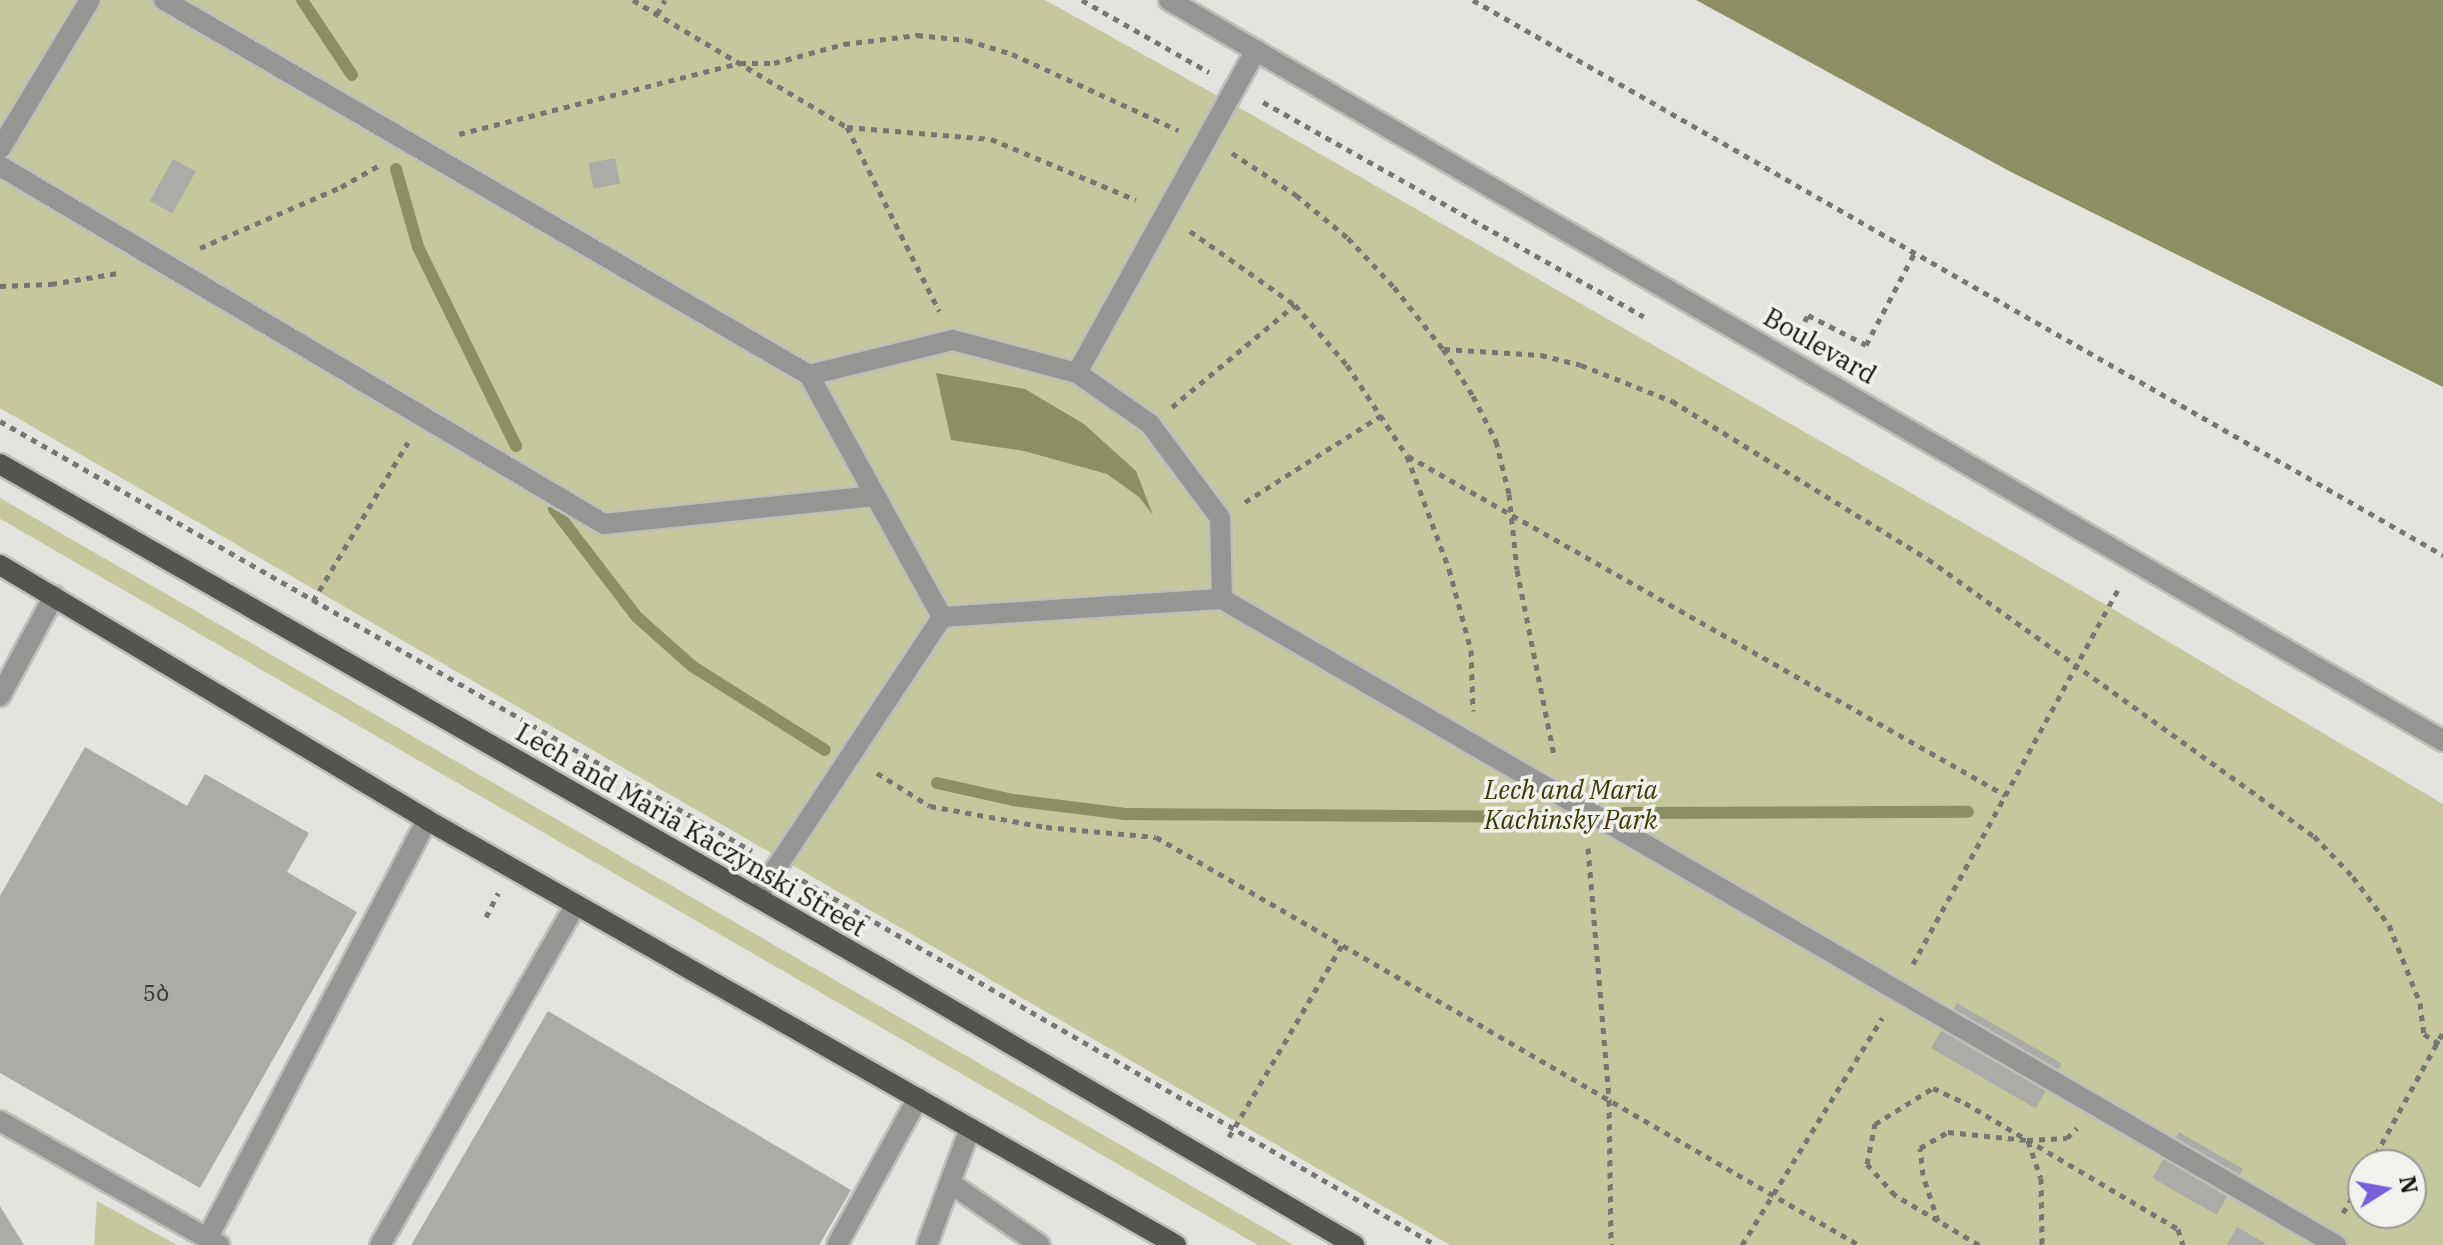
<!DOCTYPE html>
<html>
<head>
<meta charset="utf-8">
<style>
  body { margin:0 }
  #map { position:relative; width:2443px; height:1245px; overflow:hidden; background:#e4e4df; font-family:"IBM Plex Serif","Noto Sans Georgian",serif }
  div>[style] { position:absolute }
  .green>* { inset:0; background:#c6c79c; transform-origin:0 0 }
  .water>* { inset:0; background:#8e8e64 }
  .stream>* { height:12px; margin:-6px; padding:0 6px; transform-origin:6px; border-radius:6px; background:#8e8e64 }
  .building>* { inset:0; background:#ababa7; transform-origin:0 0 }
  .path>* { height:5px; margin-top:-2.5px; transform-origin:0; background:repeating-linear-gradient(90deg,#767673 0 6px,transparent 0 12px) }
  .roads { filter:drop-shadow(2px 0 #bfbfba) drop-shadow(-2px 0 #bfbfba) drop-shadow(0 2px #bfbfba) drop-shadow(0 -2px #bfbfba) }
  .minor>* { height:20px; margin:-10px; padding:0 10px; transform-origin:10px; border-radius:10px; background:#959593 }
  .major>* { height:20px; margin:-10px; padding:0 10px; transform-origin:10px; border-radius:10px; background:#545451 }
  span { translate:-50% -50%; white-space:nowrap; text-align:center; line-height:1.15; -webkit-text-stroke:7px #f1f1ed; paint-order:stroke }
  .number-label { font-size:22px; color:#3a3a37 }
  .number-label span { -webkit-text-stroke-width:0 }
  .street-label { font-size:26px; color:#141412 }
  .park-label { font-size:26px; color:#3c3b04; font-style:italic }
  .north { position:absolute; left:2347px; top:1149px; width:80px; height:80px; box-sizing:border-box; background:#f1f1ed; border:2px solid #999995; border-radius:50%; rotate:79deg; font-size:22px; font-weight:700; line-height:32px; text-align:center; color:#141412 }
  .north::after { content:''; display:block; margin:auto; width:28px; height:36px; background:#765fd9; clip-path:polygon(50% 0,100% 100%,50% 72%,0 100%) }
</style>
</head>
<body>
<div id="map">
  <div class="green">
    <i style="clip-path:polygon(evenodd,0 0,1045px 0,1261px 120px,2108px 606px,2443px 804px,2443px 1245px,1450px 1245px,0 408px,0 0,2363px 1165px,2411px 1165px,2411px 1213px,2363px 1213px,2363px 1165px)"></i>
    <i style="left:0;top:498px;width:1492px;height:18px;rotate:30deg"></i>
    <i style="clip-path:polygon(97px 1201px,177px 1245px,94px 1245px)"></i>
  </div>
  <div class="water">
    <i style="clip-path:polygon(1696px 0,2443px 0,2443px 387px,2011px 172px)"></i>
    <i style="clip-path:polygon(936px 373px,1025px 389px,1084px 424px,1136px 471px,1153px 515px,1139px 497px,1107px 474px,1024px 451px,951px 440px)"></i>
  </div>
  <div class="stream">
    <i style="left:302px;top:0;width:90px;rotate:56.3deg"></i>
    <i style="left:396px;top:169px;width:81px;rotate:74.2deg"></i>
    <i style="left:418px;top:247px;width:222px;rotate:63.8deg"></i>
    <i style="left:554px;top:509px;width:136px;rotate:52.5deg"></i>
    <i style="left:637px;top:617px;width:74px;rotate:41.7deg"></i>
    <i style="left:692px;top:666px;width:157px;rotate:32.3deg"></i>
    <i style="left:937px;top:783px;width:78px;rotate:12.6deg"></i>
    <i style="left:1013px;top:800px;width:113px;rotate:7.1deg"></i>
    <i style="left:1125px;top:814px;width:415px;rotate:0.4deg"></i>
    <i style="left:1624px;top:813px;width:344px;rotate:-0.2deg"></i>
  </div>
  <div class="building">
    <i style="left:615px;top:158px;width:26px;height:27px;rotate:79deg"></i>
    <i style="left:173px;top:159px;width:26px;height:48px;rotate:29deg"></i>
    <i style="clip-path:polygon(85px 747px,187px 806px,205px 774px,309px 833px,287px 872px,357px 912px,200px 1188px,0 1073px,0 896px)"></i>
    <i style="left:1957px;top:1003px;width:121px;height:52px;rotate:30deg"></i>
    <i style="clip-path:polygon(548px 1011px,851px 1190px,819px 1245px,411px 1245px)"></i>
    <i style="left:2179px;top:1132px;width:74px;height:53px;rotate:30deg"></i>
    <i style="clip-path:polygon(0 1206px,24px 1245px,0 1245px)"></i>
    <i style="clip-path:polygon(2237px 1227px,2265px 1243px,2263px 1245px,2227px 1245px)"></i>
  </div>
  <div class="path">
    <i style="left:633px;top:0;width:249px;rotate:30.7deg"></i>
    <i style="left:847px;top:127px;width:144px;rotate:4.8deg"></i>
    <i style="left:991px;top:139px;width:157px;rotate:22.8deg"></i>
    <i style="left:1082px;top:0;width:146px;rotate:29.6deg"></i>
    <i style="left:1473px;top:0;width:1118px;rotate:29.78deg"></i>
    <i style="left:657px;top:14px;width:16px;rotate:-60deg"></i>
    <i style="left:1263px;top:102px;width:437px;rotate:29.4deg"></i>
    <i style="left:847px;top:127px;width:206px;rotate:63.4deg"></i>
    <i style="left:459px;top:134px;width:290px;rotate:-14.2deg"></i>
    <i style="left:740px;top:63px;width:34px"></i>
    <i style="left:774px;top:63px;width:73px;rotate:-15.2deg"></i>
    <i style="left:844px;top:44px;width:74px;rotate:-7deg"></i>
    <i style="left:917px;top:35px;width:50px;rotate:5.7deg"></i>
    <i style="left:967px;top:40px;width:47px;rotate:17.3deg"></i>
    <i style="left:1012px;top:54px;width:183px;rotate:24.6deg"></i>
    <i style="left:1232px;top:153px;width:77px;rotate:33.3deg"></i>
    <i style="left:1296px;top:195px;width:67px;rotate:39.6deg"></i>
    <i style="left:1348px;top:238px;width:67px;rotate:46.8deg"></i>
    <i style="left:1394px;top:287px;width:79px;rotate:51.7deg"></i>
    <i style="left:1443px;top:349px;width:56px;rotate:57.4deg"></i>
    <i style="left:1473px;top:396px;width:51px;rotate:62.9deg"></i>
    <i style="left:1496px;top:441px;width:55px;rotate:76.2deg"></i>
    <i style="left:1509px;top:494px;width:76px;rotate:84deg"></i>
    <i style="left:1517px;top:570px;width:190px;rotate:78.7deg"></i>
    <i style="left:1190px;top:231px;width:128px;rotate:35.2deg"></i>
    <i style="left:1295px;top:305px;width:79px;rotate:49.1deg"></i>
    <i style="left:1347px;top:365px;width:109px;rotate:56.6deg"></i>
    <i style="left:1407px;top:456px;width:121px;rotate:69.6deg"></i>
    <i style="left:1449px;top:569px;width:84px;rotate:74.8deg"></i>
    <i style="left:1471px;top:650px;width:61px;rotate:88.1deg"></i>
    <i style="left:200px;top:248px;width:154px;rotate:-23.4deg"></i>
    <i style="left:341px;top:187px;width:48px;rotate:-29.7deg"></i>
    <i style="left:0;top:286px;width:51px;rotate:-2.2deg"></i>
    <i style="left:51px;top:284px;width:68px;rotate:-9.3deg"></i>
    <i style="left:1799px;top:332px;width:19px;rotate:-62deg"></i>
    <i style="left:1808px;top:315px;width:65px;rotate:27.3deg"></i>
    <i style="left:1866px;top:345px;width:105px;rotate:-62.2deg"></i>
    <i style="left:1444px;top:349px;width:97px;rotate:3.5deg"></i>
    <i style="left:1541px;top:355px;width:41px;rotate:14deg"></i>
    <i style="left:1581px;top:365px;width:98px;rotate:21.6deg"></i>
    <i style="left:1672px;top:401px;width:301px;rotate:31.7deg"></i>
    <i style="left:1928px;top:559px;width:475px;rotate:35.7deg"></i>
    <i style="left:2314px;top:836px;width:57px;rotate:46.4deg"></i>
    <i style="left:2353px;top:877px;width:60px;rotate:53.1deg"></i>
    <i style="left:2389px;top:925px;width:84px;rotate:68.3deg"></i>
    <i style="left:2420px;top:1003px;width:31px;rotate:83deg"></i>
    <i style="left:2424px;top:1034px;width:22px;rotate:32deg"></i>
    <i style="left:1172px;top:407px;width:160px;rotate:-39.7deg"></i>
    <i style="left:0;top:421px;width:866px;rotate:29.76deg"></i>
    <i style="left:1408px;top:456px;width:687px;rotate:29.59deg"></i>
    <i style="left:1245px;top:502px;width:162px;rotate:-32.4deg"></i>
    <i style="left:313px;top:601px;width:185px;rotate:-59.1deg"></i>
    <i style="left:877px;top:773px;width:62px;rotate:31.9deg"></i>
    <i style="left:930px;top:806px;width:118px;rotate:10.3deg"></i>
    <i style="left:1046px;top:827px;width:110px;rotate:5.2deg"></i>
    <i style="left:1156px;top:837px;width:813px;rotate:30.13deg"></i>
    <i style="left:1588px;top:848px;width:253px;rotate:85.2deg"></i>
    <i style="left:1609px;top:1100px;width:145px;rotate:89.2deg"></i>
    <i style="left:802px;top:880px;width:732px;rotate:29.93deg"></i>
    <i style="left:486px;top:917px;width:27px;rotate:-63deg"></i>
    <i style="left:1913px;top:964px;width:430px;rotate:-61.3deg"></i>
    <i style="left:1229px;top:1137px;width:223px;rotate:-59.5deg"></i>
    <i style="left:2028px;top:1141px;width:39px;rotate:71deg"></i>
    <i style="left:2041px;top:1178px;width:67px;rotate:89.1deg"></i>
    <i style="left:2370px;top:1165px;width:152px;rotate:-61.2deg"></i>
    <i style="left:2343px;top:1213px;width:40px;rotate:-60.3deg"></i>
    <i style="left:1938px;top:1221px;width:48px;rotate:-108.1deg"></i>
    <i style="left:1923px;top:1175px;width:27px;rotate:-96deg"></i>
    <i style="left:1920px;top:1148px;width:32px;rotate:-30deg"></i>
    <i style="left:1948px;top:1132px;width:79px;rotate:5.8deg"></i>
    <i style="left:2027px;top:1140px;width:40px;rotate:-2.9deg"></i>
    <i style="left:2067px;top:1138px;width:14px;rotate:-45deg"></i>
    <i style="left:1742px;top:1245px;width:267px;rotate:-58.3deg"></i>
    <i style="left:1979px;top:1245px;width:98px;rotate:-149.2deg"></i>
    <i style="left:1895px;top:1195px;width:42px;rotate:-132.1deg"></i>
    <i style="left:1867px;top:1164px;width:41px;rotate:-78.7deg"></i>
    <i style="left:1875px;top:1124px;width:68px;rotate:-31.8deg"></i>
    <i style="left:1933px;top:1088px;width:35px;rotate:25deg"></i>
    <i style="left:1965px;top:1103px;width:247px;rotate:30.6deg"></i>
    <i style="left:2178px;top:1229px;width:17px;rotate:73deg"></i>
  </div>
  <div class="roads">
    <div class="minor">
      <i style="left:164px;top:0;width:746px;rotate:30.17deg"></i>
      <i style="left:809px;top:375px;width:276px;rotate:61.2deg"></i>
      <i style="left:1169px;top:0;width:1474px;rotate:30.18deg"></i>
      <i style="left:1256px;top:50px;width:369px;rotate:119deg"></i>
      <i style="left:1077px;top:373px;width:89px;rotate:34.9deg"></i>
      <i style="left:1150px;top:424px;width:117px;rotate:53.3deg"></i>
      <i style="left:1220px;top:518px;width:81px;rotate:88.6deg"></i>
      <i style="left:1222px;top:599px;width:1288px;rotate:30.11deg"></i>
      <i style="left:0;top:149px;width:174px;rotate:-58.9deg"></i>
      <i style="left:0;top:166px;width:702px;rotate:30.66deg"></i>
      <i style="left:604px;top:524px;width:272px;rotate:-5.9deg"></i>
      <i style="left:809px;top:375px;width:148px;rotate:-13.7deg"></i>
      <i style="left:953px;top:340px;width:128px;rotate:14.9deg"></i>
      <i style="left:0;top:696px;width:114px;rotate:-61.6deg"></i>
      <i style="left:757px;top:897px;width:336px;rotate:-56.5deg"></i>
      <i style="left:942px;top:617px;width:281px;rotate:-3.7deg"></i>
      <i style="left:0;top:1121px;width:252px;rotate:29.5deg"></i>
      <i style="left:950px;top:1183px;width:109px;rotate:34.6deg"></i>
      <i style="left:207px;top:1239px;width:473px;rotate:-62.3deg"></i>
      <i style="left:380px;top:1245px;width:393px;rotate:-60.1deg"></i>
      <i style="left:837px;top:1245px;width:168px;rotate:-61.1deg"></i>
      <i style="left:927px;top:1245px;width:125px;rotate:-69.8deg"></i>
    </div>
    <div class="major">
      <i style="left:0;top:464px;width:1011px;rotate:29.79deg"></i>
      <i style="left:877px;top:966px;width:553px;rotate:30.32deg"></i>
      <i style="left:0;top:565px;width:497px;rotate:30.8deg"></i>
      <i style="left:427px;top:820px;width:861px;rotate:29.57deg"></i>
    </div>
  </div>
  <div class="number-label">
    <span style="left:156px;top:993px">5ბ</span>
  </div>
  <div class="street-label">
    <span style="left:1820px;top:346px;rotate:30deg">Boulevard</span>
    <span style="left:691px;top:830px;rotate:30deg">Lech and Maria Kaczynski Street</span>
  </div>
  <div class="park-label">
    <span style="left:1571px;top:805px">Lech and Maria<br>Kachinsky Park</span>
  </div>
  <div class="north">N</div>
</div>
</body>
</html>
